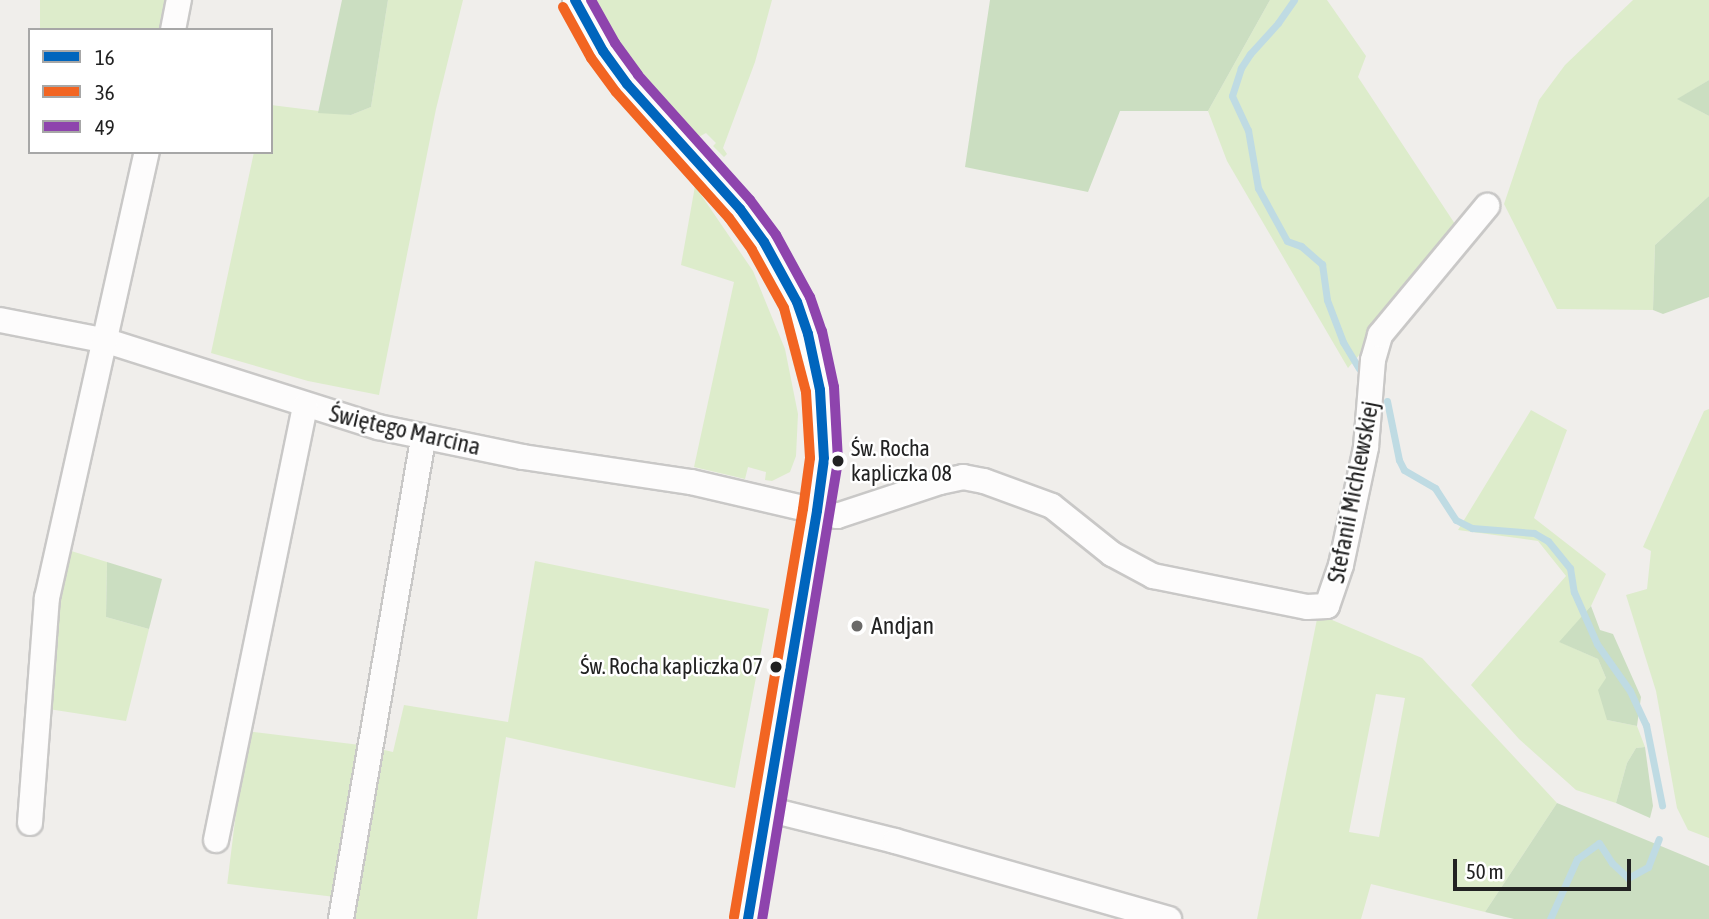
<!DOCTYPE html>
<html>
<head>
<meta charset="utf-8">
<style>
  body { margin:0 }
  #map { position:relative; width:1709px; height:919px; overflow:hidden; background:#f0eeeb; font-family:"Asap Condensed",sans-serif }
  div>[style] { position:absolute }
  .grass>* { inset:0; background:#ddeccb; transform-origin:0 0 }
  .forest>* { inset:0; background:#cbdec1 }
  .stream>* { height:7px; margin:-3.5px; padding:0 3.5px; transform-origin:3.5px; border-radius:3.5px; background:#bfdbe3 }
  .roads { filter:drop-shadow(2px 0 #c9c8c7) drop-shadow(-2px 0 #c9c8c7) drop-shadow(0 2px #c9c8c7) drop-shadow(0 -2px #c9c8c7) }
  .minor>* { height:24px; margin:-12px; padding:0 12px; transform-origin:12px; border-radius:12px; background:#fdfcfc }
  .bus-1>* { height:10px; margin:-5px; padding:0 5px; transform-origin:5px; border-radius:5px; background:#0065bd }
  .bus-2>* { height:10px; margin:-5px; padding:0 5px; transform-origin:5px; border-radius:5px; background:#f26522 }
  .bus-3>* { height:10px; margin:-5px; padding:0 5px; transform-origin:5px; border-radius:5px; background:#8e44ad }
  .dots>* { width:19px; height:19px; translate:-50% -50%; box-sizing:border-box; border:4px solid #fff; border-radius:50% }
  span { translate:-50% -50%; white-space:nowrap; text-align:center; line-height:1.15; -webkit-text-stroke:5px #fff; paint-order:stroke }
  .bus-label { font-size:22px; color:#222 }
  .left { translate:0 -50%; text-align:left }
  .right { translate:-100% -50%; text-align:right }
  .street-label { font-size:24px; color:#222 }
  .poi-label { font-size:24px; color:#222 }
  .legend { position:absolute; left:28px; top:28px; width:245px; height:126px; box-sizing:border-box; background:#fff; border:2px solid #a7a7a7; margin:0; padding:9px 12px; list-style:none; font-size:21px; color:#222 }
  .legend li { display:flex; align-items:center; gap:14px; height:35px }
  .legend b { width:35px; border:2px solid #a7a7a7 }
  .scale { position:absolute; left:1453px; top:859px; width:178px; height:32px; box-sizing:border-box; border:4px solid #222; border-top:0; padding-left:9px; font-size:21px; line-height:24px; white-space:nowrap; color:#222; -webkit-text-stroke:5px #fff; paint-order:stroke }
</style>
</head>
<body>
<div id="map">
  <div class="grass">
    <i style="left:40px;top:0;width:135px;height:30px"></i>
    <i style="clip-path:polygon(388px 0,463px 0,436px 109px,379px 395px,308px 381px,211px 353px,254px 152px,271px 152px,271px 105px,351px 115px,371px 107px)"></i>
    <i style="clip-path:polygon(591px 0,772px 0,755px 62px,723px 148px,727px 154px,724px 157px,713px 146px,716px 143px,706px 133px,695px 139px,660px 103px,619px 50px)"></i>
    <i style="clip-path:polygon(1270px 0,1327px 0,1366px 56px,1358px 77px,1457px 227px,1366px 356px,1361px 353px,1348px 368px,1227px 161px,1208px 111px)"></i>
    <i style="clip-path:polygon(1633px 0,1709px 0,1709px 80px,1678px 99px,1709px 116px,1709px 196px,1655px 245px,1653px 310px,1557px 309px,1504px 204px,1539px 100px,1565px 65px)"></i>
    <i style="clip-path:polygon(695px 186px,753px 271px,785px 349px,798px 414px,796px 456px,790px 472px,772px 481px,765px 480px,766px 472px,748px 467px,745px 479px,694px 467px,734px 282px,681px 265px)"></i>
    <i style="clip-path:polygon(1709px 409px,1709px 838px,1688px 830px,1677px 808px,1656px 691px,1626px 595px,1647px 589px,1651px 551px,1643px 547px,1704px 411px)"></i>
    <i style="clip-path:polygon(1531px 410px,1567px 430px,1534px 518px,1606px 574px,1591px 606px,1560px 642px,1598px 659px,1606px 678px,1607px 720px,1637px 726px,1645px 747px,1636px 748px,1627px 763px,1616px 803px,1576px 790px,1519px 739px,1471px 685px,1566px 576px,1538px 541px,1458px 530px)"></i>
    <i style="clip-path:polygon(68px 550px,107px 562px,106px 617px,149px 629px,126px 721px,42px 708px)"></i>
    <i style="clip-path:polygon(535px 561px,769px 609px,735px 788px,506px 737px,477px 919px,350px 919px,380px 749px,393px 752px,404px 705px,508px 722px)"></i>
    <i style="clip-path:polygon(evenodd,1318px 614px,1422px 658px,1557px 803px,1485px 912px,1371px 884px,1361px 919px,1257px 919px,1318px 614px,1376px 694px,1405px 698px,1379px 837px,1349px 832px,1376px 694px)"></i>
    <i style="left:246px;top:731px;width:115px;height:154px;rotate:7deg"></i>
  </div>
  <div class="forest">
    <i style="clip-path:polygon(342px 0,388px 0,371px 107px,351px 115px,318px 113px)"></i>
    <i style="clip-path:polygon(990px 0,1270px 0,1208px 111px,1120px 111px,1088px 192px,965px 167px)"></i>
    <i style="clip-path:polygon(1709px 80px,1709px 116px,1677px 99px)"></i>
    <i style="clip-path:polygon(1709px 196px,1709px 297px,1663px 314px,1653px 310px,1655px 245px)"></i>
    <i style="clip-path:polygon(107px 562px,162px 579px,149px 629px,106px 617px)"></i>
    <i style="clip-path:polygon(1591px 606px,1600px 630px,1613px 634px,1641px 697px,1637px 726px,1607px 720px,1598px 690px,1606px 678px,1598px 659px,1559px 642px)"></i>
    <i style="clip-path:polygon(1645px 747px,1653px 806px,1650px 818px,1616px 803px,1627px 763px,1636px 748px)"></i>
    <i style="clip-path:polygon(1557px 803px,1709px 866px,1709px 919px,1514px 919px,1485px 912px)"></i>
  </div>
  <div class="stream">
    <i style="left:1294px;top:0;width:28px;rotate:125deg"></i>
    <i style="left:1278px;top:23px;width:42px;rotate:132.1deg"></i>
    <i style="left:1250px;top:54px;width:17px;rotate:123deg"></i>
    <i style="left:1241px;top:68px;width:29px;rotate:108deg"></i>
    <i style="left:1232px;top:96px;width:38px;rotate:65deg"></i>
    <i style="left:1248px;top:130px;width:59px;rotate:80.2deg"></i>
    <i style="left:1258px;top:188px;width:60px;rotate:61.3deg"></i>
    <i style="left:1287px;top:241px;width:15px;rotate:20deg"></i>
    <i style="left:1301px;top:246px;width:28px;rotate:41deg"></i>
    <i style="left:1322px;top:264px;width:36px;rotate:82deg"></i>
    <i style="left:1327px;top:300px;width:45px;rotate:69.1deg"></i>
    <i style="left:1343px;top:342px;width:31px;rotate:59deg"></i>
    <i style="left:1387px;top:401px;width:60px;rotate:78.5deg"></i>
    <i style="left:1399px;top:460px;width:11px;rotate:63deg"></i>
    <i style="left:1404px;top:470px;width:36px;rotate:30deg"></i>
    <i style="left:1435px;top:488px;width:38px;rotate:57deg"></i>
    <i style="left:1456px;top:520px;width:18px;rotate:27deg"></i>
    <i style="left:1472px;top:528px;width:62px;rotate:4.6deg"></i>
    <i style="left:1534px;top:533px;width:16px;rotate:30deg"></i>
    <i style="left:1548px;top:541px;width:35px;rotate:51deg"></i>
    <i style="left:1570px;top:568px;width:24px;rotate:81deg"></i>
    <i style="left:1574px;top:592px;width:57px;rotate:66.1deg"></i>
    <i style="left:1597px;top:644px;width:57px;rotate:54.9deg"></i>
    <i style="left:1630px;top:691px;width:38px;rotate:65deg"></i>
    <i style="left:1646px;top:725px;width:82px;rotate:78.7deg"></i>
    <i style="left:1550px;top:919px;width:66px;rotate:-65.8deg"></i>
    <i style="left:1577px;top:859px;width:27px;rotate:-36deg"></i>
    <i style="left:1599px;top:843px;width:24px;rotate:57deg"></i>
    <i style="left:1612px;top:863px;width:22px;rotate:43deg"></i>
    <i style="left:1628px;top:878px;width:23px;rotate:-29deg"></i>
    <i style="left:1648px;top:867px;width:30px;rotate:-69deg"></i>
  </div>
  <div class="roads">
    <div class="minor">
      <i style="left:575px;top:0;width:58px;rotate:61.2deg"></i>
      <i style="left:603px;top:51px;width:41px;rotate:54deg"></i>
      <i style="left:627px;top:84px;width:169px;rotate:47.9deg"></i>
      <i style="left:740px;top:209px;width:41px;rotate:54deg"></i>
      <i style="left:764px;top:242px;width:68px;rotate:61.2deg"></i>
      <i style="left:797px;top:302px;width:34px;rotate:71deg"></i>
      <i style="left:808px;top:334px;width:57px;rotate:77.9deg"></i>
      <i style="left:820px;top:390px;width:69px;rotate:86.7deg"></i>
      <i style="left:824px;top:459px;width:52px;rotate:97.7deg"></i>
      <i style="left:817px;top:511px;width:414px;rotate:99.6deg"></i>
      <i style="left:173px;top:30px;width:31px;rotate:-79deg"></i>
      <i style="left:0;top:320px;width:109px;rotate:11.1deg"></i>
      <i style="left:107px;top:341px;width:284px;rotate:17.6deg"></i>
      <i style="left:378px;top:427px;width:148px;rotate:11.7deg"></i>
      <i style="left:523px;top:457px;width:170px;rotate:8.5deg"></i>
      <i style="left:691px;top:482px;width:150px;rotate:13.1deg"></i>
      <i style="left:837px;top:516px;width:108px;rotate:-18.3deg"></i>
      <i style="left:940px;top:482px;width:24px;rotate:-12deg"></i>
      <i style="left:963px;top:477px;width:21px;rotate:11deg"></i>
      <i style="left:984px;top:481px;width:72px;rotate:20.2deg"></i>
      <i style="left:1052px;top:506px;width:77px;rotate:38.7deg"></i>
      <i style="left:1112px;top:554px;width:47px;rotate:28.2deg"></i>
      <i style="left:1153px;top:576px;width:157px;rotate:11.4deg"></i>
      <i style="left:1307px;top:607px;width:20px;rotate:-3deg"></i>
      <i style="left:1327px;top:606px;width:43px;rotate:-71.1deg"></i>
      <i style="left:1341px;top:565px;width:121px;rotate:-78deg"></i>
      <i style="left:1366px;top:447px;width:87px;rotate:-85.4deg"></i>
      <i style="left:1373px;top:360px;width:26px;rotate:-74deg"></i>
      <i style="left:1380px;top:335px;width:168px;rotate:-50.3deg"></i>
      <i style="left:767px;top:809px;width:132px;rotate:14deg"></i>
      <i style="left:895px;top:841px;width:285px;rotate:15.9deg"></i>
      <i style="left:30px;top:823px;width:226px;rotate:-85.7deg"></i>
      <i style="left:47px;top:598px;width:457px;rotate:-77.4deg"></i>
      <i style="left:216px;top:840px;width:443px;rotate:-78.4deg"></i>
      <i style="left:341px;top:919px;width:489px;rotate:-80.3deg"></i>
    </div>
  </div>
  <div class="bus-1">
    <i style="left:575px;top:0;width:58px;rotate:61.2deg"></i>
    <i style="left:603px;top:51px;width:41px;rotate:54deg"></i>
    <i style="left:627px;top:84px;width:169px;rotate:47.9deg"></i>
    <i style="left:740px;top:209px;width:41px;rotate:54deg"></i>
    <i style="left:764px;top:242px;width:68px;rotate:61.2deg"></i>
    <i style="left:797px;top:302px;width:34px;rotate:71deg"></i>
    <i style="left:808px;top:334px;width:57px;rotate:77.9deg"></i>
    <i style="left:820px;top:390px;width:69px;rotate:86.7deg"></i>
    <i style="left:824px;top:459px;width:52px;rotate:97.7deg"></i>
    <i style="left:817px;top:511px;width:414px;rotate:99.6deg"></i>
  </div>
  <div class="bus-2">
    <i style="left:563px;top:7px;width:58px;rotate:61.2deg"></i>
    <i style="left:591px;top:58px;width:42px;rotate:53.7deg"></i>
    <i style="left:616px;top:92px;width:169px;rotate:48.1deg"></i>
    <i style="left:729px;top:218px;width:39px;rotate:54deg"></i>
    <i style="left:752px;top:250px;width:66px;rotate:61.1deg"></i>
    <i style="left:784px;top:308px;width:87px;rotate:75.3deg"></i>
    <i style="left:806px;top:392px;width:66px;rotate:86.5deg"></i>
    <i style="left:810px;top:458px;width:51px;rotate:97.8deg"></i>
    <i style="left:803px;top:509px;width:414px;rotate:99.6deg"></i>
  </div>
  <div class="bus-3">
    <i style="left:591px;top:0;width:49px;rotate:60.8deg"></i>
    <i style="left:615px;top:43px;width:39px;rotate:54deg"></i>
    <i style="left:638px;top:75px;width:168px;rotate:48.1deg"></i>
    <i style="left:750px;top:200px;width:44px;rotate:53.4deg"></i>
    <i style="left:776px;top:235px;width:71px;rotate:61.3deg"></i>
    <i style="left:810px;top:297px;width:36px;rotate:71deg"></i>
    <i style="left:822px;top:331px;width:57px;rotate:77.9deg"></i>
    <i style="left:834px;top:387px;width:74px;rotate:86.9deg"></i>
    <i style="left:838px;top:461px;width:464px;rotate:99.4deg"></i>
  </div>
  <div class="dots">
    <i style="left:838px;top:461px;background:#222"></i>
    <i style="left:857px;top:626px;background:#6a6968"></i>
    <i style="left:776px;top:667px;background:#222"></i>
  </div>
  <div class="bus-label">
    <span class="left" style="left:851px;top:461px">Św. Rocha<br>kapliczka 08</span>
    <span class="right" style="left:763px;top:667px">Św. Rocha kapliczka 07</span>
  </div>
  <div class="street-label">
    <span style="left:405px;top:430px;rotate:13deg">Świętego Marcina</span>
    <span style="left:1353px;top:492px;rotate:-79deg">Stefanii Michlewskiej</span>
  </div>
  <div class="poi-label">
    <span class="left" style="left:871px;top:626px">Andjan</span>
  </div>
  <ul class="legend">
  <li><b style="height:9px;background:#0065bd"></b>16</li>
  <li><b style="height:9px;background:#f26522"></b>36</li>
  <li><b style="height:9px;background:#8e44ad"></b>49</li>
  </ul>
  <div class="scale">50 m</div>
</div>
</body>
</html>
